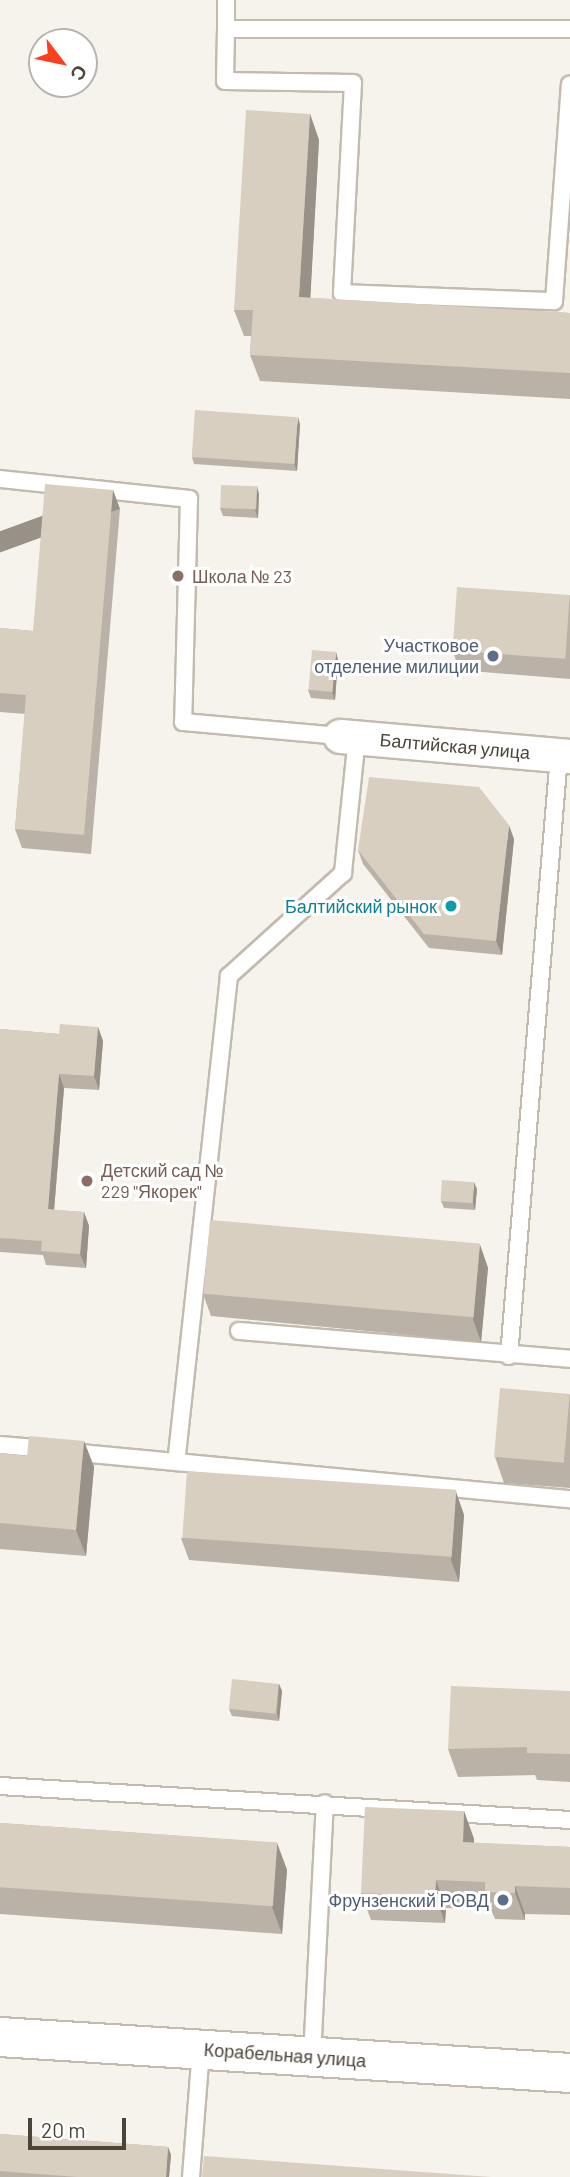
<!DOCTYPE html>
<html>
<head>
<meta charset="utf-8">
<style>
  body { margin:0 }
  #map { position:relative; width:570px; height:2177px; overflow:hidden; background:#f6f3ec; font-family:Barlow,sans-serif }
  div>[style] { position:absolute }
  .roads { filter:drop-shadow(2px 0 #c2bbae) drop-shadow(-2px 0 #c2bbae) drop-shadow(0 2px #c2bbae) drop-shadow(0 -2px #c2bbae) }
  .service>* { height:16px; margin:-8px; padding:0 8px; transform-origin:8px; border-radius:8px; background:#fff }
  .minor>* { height:33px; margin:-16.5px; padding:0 16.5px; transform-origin:16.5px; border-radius:16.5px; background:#fff }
  .tertiary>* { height:38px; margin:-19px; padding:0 19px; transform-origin:19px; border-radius:19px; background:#fff }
  .wall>* { inset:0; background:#bab2a6 }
  .shaded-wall>* { inset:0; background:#979187; transform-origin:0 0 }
  .building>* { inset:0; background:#d8cfc1; transform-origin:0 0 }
  .dots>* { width:19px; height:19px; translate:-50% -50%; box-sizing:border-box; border:4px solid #fff; border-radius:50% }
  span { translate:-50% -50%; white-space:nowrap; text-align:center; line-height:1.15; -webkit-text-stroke:6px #fff; paint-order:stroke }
  .education-label { font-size:18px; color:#785e54 }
  .left { translate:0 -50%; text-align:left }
  .service-label { font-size:18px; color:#4e5e75 }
  .right { translate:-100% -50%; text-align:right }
  .street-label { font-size:18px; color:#4b4439 }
  .culture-label { font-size:18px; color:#0d838f }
  .north { position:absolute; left:28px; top:28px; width:70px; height:70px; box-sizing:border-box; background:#fff; border:2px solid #b7b4b0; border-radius:50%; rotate:122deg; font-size:19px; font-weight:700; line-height:28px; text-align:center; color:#4b4439 }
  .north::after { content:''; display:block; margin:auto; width:24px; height:32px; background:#fc3f1d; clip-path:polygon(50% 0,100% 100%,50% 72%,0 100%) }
  .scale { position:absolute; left:28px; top:2118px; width:98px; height:32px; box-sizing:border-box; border:4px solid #4b4439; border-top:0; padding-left:9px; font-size:21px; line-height:24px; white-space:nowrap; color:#4b4439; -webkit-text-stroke:5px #fff; paint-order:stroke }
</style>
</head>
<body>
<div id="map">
  <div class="roads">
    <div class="service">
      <i style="left:226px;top:0;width:29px;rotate:90deg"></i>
      <i style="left:226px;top:29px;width:344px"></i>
      <i style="left:226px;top:29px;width:52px;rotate:91.1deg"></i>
      <i style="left:225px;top:81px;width:128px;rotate:0.9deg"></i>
      <i style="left:353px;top:83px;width:210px;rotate:93deg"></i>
      <i style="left:342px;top:293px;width:212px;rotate:2.2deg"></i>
      <i style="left:554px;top:301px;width:217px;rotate:-85.8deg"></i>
      <i style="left:0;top:479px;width:190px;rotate:6deg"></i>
      <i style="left:189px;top:499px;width:223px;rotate:91.5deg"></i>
      <i style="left:183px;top:722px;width:158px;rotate:5.1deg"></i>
      <i style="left:357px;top:737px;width:137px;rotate:95.9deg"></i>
      <i style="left:343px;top:873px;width:154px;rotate:137.9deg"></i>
      <i style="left:229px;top:976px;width:489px;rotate:96.2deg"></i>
      <i style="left:176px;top:1462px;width:396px;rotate:5.4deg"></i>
      <i style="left:239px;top:1331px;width:332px;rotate:4.8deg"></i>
      <i style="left:509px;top:1356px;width:602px;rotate:-85.24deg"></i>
      <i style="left:0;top:1445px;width:48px;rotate:4.8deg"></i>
      <i style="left:70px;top:1452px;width:106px;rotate:5.4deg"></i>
      <i style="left:0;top:1786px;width:571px;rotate:3.41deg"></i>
      <i style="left:312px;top:2057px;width:254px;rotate:-87.1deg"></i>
      <i style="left:191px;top:2177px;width:127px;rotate:-85.5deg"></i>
    </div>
    <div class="minor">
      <i style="left:340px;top:736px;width:231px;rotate:5deg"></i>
    </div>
    <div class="tertiary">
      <i style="left:0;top:2037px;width:571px;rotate:3.61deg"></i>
    </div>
  </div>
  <div class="wall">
    <i style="clip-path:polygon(310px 114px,319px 140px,310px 298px,570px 313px,570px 399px,260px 381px,250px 355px,251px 336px,244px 336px,234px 310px)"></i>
    <i style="clip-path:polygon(300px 424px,297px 471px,194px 464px,192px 457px)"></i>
    <i style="clip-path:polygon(113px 490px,120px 509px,91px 854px,22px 848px,15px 829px,25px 714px,0 712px,0 628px,33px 631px)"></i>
    <i style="clip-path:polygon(259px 494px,258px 518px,223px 516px,220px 508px)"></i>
    <i style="clip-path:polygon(570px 595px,570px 679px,459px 670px,453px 651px)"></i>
    <i style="clip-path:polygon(338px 659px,335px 700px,311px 698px,308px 690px)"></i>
    <i style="clip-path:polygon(514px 839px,502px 955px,429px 948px,363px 864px,358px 850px)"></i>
    <i style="clip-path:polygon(98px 1027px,103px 1041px,99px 1090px,64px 1088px,54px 1210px,84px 1212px,89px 1226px,86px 1268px,46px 1265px,43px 1255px,0 1252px,0 1029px,59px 1034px)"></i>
    <i style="clip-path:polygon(477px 1189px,475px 1210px,444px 1208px,441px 1201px)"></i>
    <i style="clip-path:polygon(480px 1245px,488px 1268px,481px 1342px,211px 1316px,203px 1294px)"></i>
    <i style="clip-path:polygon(570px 1394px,570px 1488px,504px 1483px,495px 1457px)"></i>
    <i style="clip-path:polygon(84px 1441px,94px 1467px,86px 1556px,0 1549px,0 1453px,27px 1456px)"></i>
    <i style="clip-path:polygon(456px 1492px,464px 1515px,459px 1582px,189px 1560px,181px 1538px)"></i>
    <i style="clip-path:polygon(279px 1684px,282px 1691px,279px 1721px,232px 1716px,229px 1709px)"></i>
    <i style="clip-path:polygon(570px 1691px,570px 1782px,537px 1780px,535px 1775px,458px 1777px,448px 1749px)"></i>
    <i style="clip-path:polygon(464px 1811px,474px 1839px,474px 1843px,570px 1847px,570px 1915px,525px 1914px,525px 1920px,495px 1919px,491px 1910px,446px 1908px,445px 1923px,371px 1920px,361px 1893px)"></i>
    <i style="clip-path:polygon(0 1823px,277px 1843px,287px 1870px,282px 1934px,0 1914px)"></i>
    <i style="clip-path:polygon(0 2134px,168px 2147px,171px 2155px,169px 2177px,0 2177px)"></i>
  </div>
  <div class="shaded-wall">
    <i style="clip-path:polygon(310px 114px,319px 140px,309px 323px,299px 297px)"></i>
    <i style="clip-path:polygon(298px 417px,300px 424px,297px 471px,294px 463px)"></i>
    <i style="clip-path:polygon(257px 486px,259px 494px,258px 518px,255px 510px)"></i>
    <i style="left:113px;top:490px;width:20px;height:346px;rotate:70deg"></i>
    <i style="clip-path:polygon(336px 652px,338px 659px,335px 700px,332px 692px)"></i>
    <i style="clip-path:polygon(509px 825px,514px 839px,502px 955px,496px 941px)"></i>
    <i style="clip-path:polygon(98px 1027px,103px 1041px,99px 1090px,94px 1076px)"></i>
    <i style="clip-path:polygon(59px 1074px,64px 1088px,53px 1223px,48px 1209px)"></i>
    <i style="clip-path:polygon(474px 1182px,477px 1189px,475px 1210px,473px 1203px)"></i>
    <i style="clip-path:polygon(84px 1212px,89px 1226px,86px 1268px,80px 1254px)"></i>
    <i style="clip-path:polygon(480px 1245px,488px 1268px,481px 1342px,473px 1319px)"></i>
    <i style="clip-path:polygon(84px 1441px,94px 1467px,86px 1556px,76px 1530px)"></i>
    <i style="clip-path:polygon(456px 1492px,464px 1515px,459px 1582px,451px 1560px)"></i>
    <i style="clip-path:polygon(279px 1684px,282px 1691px,279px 1721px,277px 1713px)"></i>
    <i style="clip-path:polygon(464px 1811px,474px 1839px,473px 1870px,463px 1842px)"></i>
    <i style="clip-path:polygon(277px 1843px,287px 1870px,282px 1934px,272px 1907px)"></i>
    <i style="clip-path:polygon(436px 1880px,446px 1908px,445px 1923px,435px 1896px)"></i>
    <i style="clip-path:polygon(515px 1886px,525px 1914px,525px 1920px,515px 1893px)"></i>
    <i style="clip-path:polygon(168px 2147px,171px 2155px,169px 2177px,166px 2177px)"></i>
  </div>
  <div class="building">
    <i style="clip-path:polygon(246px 110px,310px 114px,299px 297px,570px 313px,570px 373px,250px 355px,253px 310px,234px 310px)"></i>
    <i style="left:195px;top:410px;width:103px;height:47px;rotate:4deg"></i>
    <i style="clip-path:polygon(45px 484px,113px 490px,84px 835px,15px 829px,26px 695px,0 693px,0 628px,33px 631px)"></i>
    <i style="left:221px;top:485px;width:36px;height:23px;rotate:2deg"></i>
    <i style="left:457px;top:587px;width:113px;height:64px;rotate:4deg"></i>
    <i style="left:312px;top:650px;width:24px;height:40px;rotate:5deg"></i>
    <i style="clip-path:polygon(369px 777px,479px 787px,509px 825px,496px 941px,424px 934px,358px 850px)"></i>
    <i style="clip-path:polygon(60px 1024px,98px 1027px,94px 1076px,59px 1074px,48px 1209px,84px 1212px,80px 1254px,41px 1251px,42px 1241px,0 1238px,0 1029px,59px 1034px)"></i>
    <i style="left:442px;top:1180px;width:32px;height:21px;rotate:4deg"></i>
    <i style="left:210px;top:1220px;width:271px;height:74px;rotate:5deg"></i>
    <i style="left:500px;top:1388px;width:70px;height:69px;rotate:5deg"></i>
    <i style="clip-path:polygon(29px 1436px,84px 1441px,76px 1530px,0 1523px,0 1453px,27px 1456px)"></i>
    <i style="left:187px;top:1471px;width:270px;height:67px;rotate:4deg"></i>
    <i style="left:232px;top:1679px;width:47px;height:30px;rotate:6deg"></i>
    <i style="clip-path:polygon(451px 1686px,570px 1691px,570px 1754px,527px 1753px,527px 1747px,448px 1749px)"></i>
    <i style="clip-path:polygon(365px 1807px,464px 1811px,463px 1842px,570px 1847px,570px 1888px,515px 1886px,515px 1893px,485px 1892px,485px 1882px,436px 1880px,435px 1896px,361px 1893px)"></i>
    <i style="left:0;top:1823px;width:278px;height:64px;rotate:4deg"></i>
    <i style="clip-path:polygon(0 2134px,168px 2147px,166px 2177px,77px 2177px,0 2171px)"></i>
    <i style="clip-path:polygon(204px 2156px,491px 2177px,202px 2177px)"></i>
  </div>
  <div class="dots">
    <i style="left:178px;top:576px;background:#8d6e63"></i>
    <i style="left:493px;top:656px;background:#5c6f8a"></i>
    <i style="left:451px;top:906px;background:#0f9aa8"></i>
    <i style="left:87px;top:1181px;background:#8d6e63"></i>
    <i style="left:503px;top:1900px;background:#5c6f8a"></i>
  </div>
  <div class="education-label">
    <span class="left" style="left:192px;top:576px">Школа № 23</span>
    <span class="left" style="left:101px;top:1181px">Детский сад №<br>229 "Якорек"</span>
  </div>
  <div class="service-label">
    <span class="right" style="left:479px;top:656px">Участковое<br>отделение милиции</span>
    <span class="right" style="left:489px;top:1900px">Фрунзенский РОВД</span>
  </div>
  <div class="street-label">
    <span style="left:455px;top:746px;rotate:5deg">Балтийская улица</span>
    <span style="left:285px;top:2055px;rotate:4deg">Корабельная улица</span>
  </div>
  <div class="culture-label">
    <span class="right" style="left:437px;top:906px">Балтийский рынок</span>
  </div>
  <div class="north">С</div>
  <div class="scale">20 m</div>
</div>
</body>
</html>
